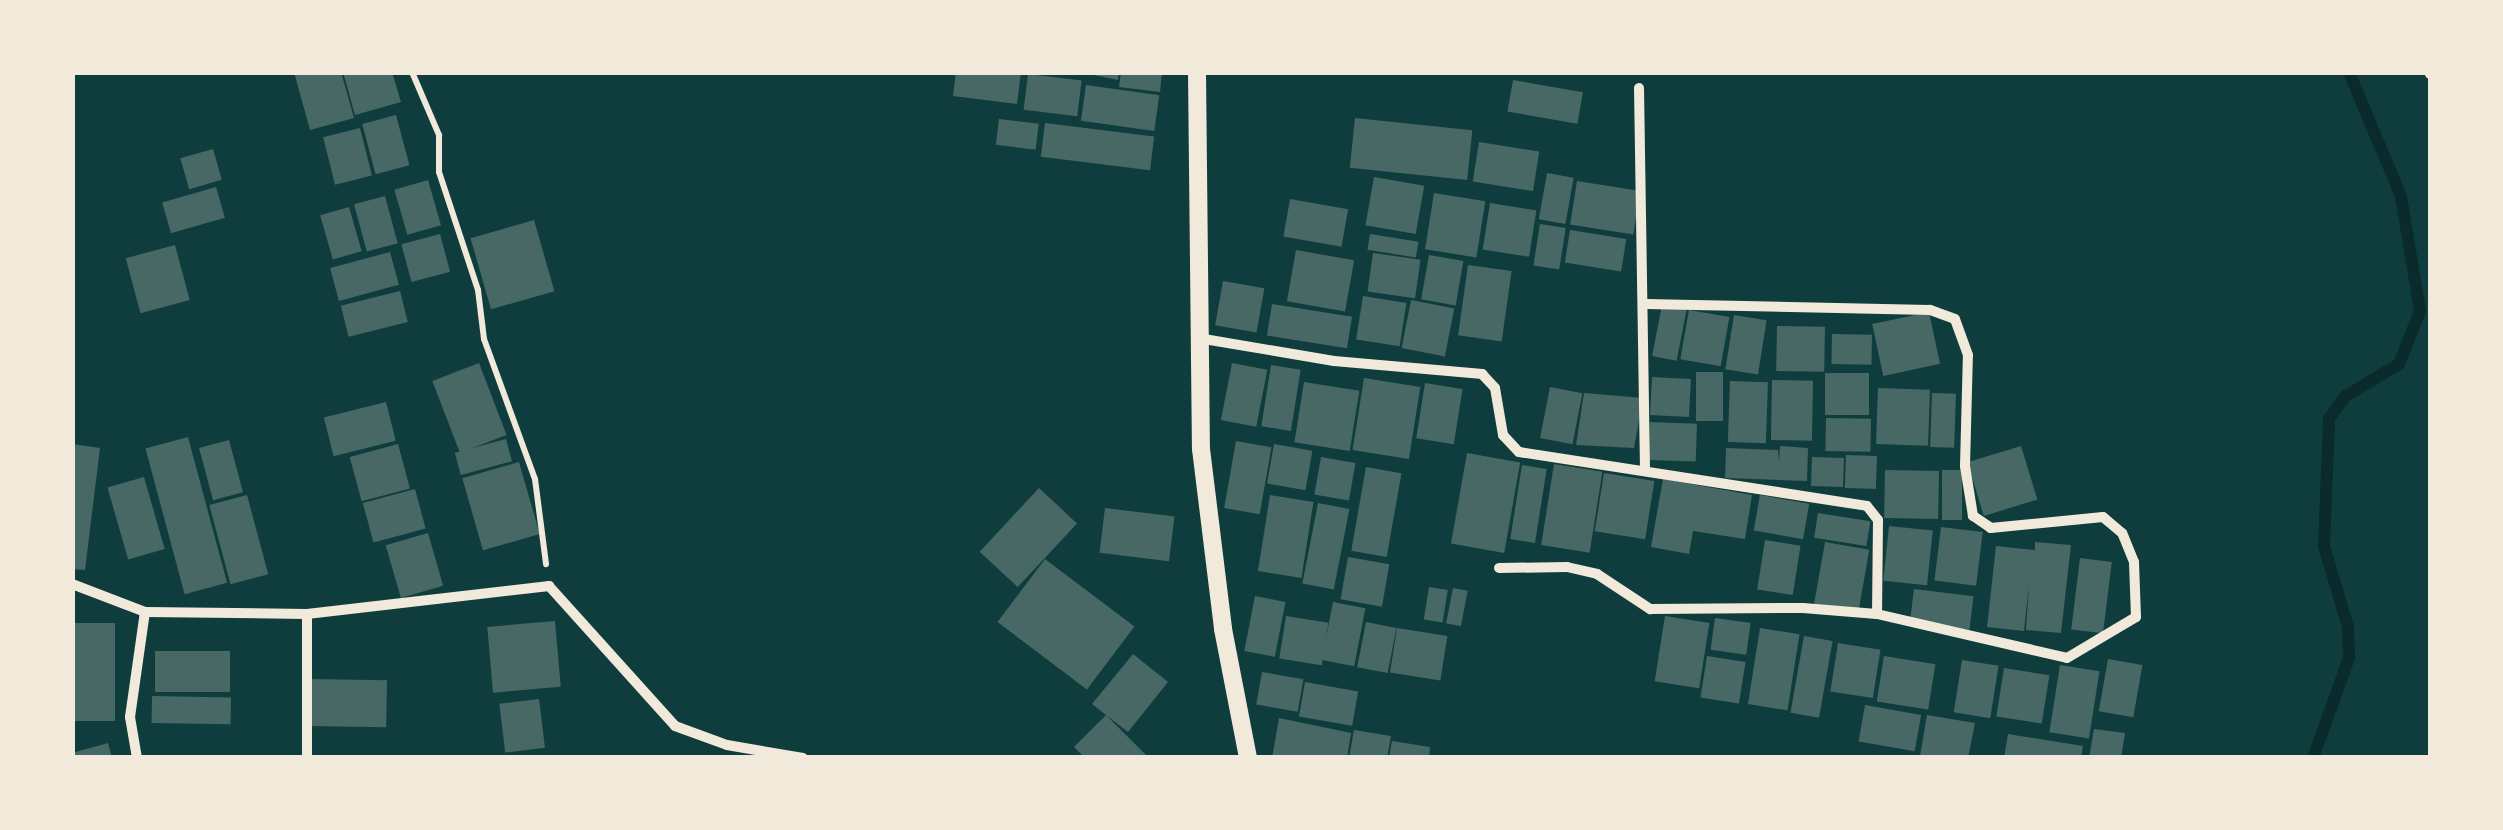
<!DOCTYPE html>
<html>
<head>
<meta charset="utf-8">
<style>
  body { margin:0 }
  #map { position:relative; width:2503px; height:830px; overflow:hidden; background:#0f3d3e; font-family:"Exo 2",sans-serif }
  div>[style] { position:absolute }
  .stream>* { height:12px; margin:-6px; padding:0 6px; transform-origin:6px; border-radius:6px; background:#0a2a2b }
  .building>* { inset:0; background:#486865; transform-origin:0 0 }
  .path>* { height:6px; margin:-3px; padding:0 3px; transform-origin:3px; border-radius:3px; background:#f1e9da }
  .minor>* { height:10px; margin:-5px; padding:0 5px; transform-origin:5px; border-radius:5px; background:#f1e9da }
  .tertiary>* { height:18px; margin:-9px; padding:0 9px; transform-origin:9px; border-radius:9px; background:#f1e9da }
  span { translate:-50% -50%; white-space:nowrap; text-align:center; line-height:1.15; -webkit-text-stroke:8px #f1e9da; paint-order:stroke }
  .frame { position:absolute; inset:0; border:75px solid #f1e9da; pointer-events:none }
</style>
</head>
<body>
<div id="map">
  <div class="stream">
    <i style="left:2313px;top:758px;width:106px;rotate:-70.2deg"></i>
    <i style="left:2349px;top:658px;width:31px;rotate:-92deg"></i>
    <i style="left:2348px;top:627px;width:84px;rotate:-106.5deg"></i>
    <i style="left:2324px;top:546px;width:127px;rotate:-87.7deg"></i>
    <i style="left:2329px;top:419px;width:29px;rotate:-54deg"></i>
    <i style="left:2346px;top:396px;width:62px;rotate:-31.1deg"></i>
    <i style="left:2399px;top:364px;width:57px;rotate:-68.4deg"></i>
    <i style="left:2420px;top:311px;width:117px;rotate:-99.4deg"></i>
    <i style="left:2401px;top:196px;width:134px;rotate:-112.8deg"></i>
  </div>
  <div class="building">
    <i style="clip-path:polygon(294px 72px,341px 72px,354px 118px,310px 130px)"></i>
    <i style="clip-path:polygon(343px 72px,392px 72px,401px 102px,355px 115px)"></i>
    <i style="clip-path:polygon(956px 72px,1021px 72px,1017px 104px,953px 96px)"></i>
    <i style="clip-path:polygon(1079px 72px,1119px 72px,1118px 80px)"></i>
    <i style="clip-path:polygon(1121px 72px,1162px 72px,1160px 92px,1119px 87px)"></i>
    <i style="left:1028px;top:74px;width:54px;height:36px;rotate:7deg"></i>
    <i style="left:1513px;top:80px;width:71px;height:32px;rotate:10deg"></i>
    <i style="left:1086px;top:85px;width:74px;height:36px;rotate:8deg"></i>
    <i style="left:396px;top:115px;width:52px;height:35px;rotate:75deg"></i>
    <i style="left:1355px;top:118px;width:118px;height:50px;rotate:6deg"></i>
    <i style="left:999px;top:119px;width:40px;height:26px;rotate:7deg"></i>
    <i style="left:1045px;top:123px;width:110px;height:34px;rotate:7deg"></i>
    <i style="left:360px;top:128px;width:49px;height:38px;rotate:76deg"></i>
    <i style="left:1479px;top:142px;width:61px;height:40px;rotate:9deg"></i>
    <i style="left:213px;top:149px;width:32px;height:34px;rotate:74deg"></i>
    <i style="left:1547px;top:173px;width:27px;height:47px;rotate:10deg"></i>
    <i style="left:1374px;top:177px;width:51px;height:49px;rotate:10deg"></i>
    <i style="left:428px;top:180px;width:47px;height:35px;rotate:74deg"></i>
    <i style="left:1577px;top:181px;width:64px;height:44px;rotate:9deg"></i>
    <i style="left:216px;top:187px;width:32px;height:56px;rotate:74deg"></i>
    <i style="left:1434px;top:193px;width:52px;height:57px;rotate:9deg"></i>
    <i style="left:385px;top:196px;width:49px;height:32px;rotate:75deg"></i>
    <i style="left:1290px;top:199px;width:59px;height:38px;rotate:10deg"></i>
    <i style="left:1490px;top:203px;width:47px;height:47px;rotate:9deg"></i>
    <i style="left:349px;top:207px;width:46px;height:30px;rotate:74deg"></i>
    <i style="left:534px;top:220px;width:74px;height:66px;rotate:74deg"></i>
    <i style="left:1540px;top:224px;width:26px;height:42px;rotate:9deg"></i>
    <i style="left:1570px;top:230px;width:57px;height:33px;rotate:9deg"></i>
    <i style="left:440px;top:234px;width:39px;height:40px;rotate:75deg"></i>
    <i style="left:1370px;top:234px;width:49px;height:16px;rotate:9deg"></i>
    <i style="left:175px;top:245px;width:57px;height:51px;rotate:75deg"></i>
    <i style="left:1296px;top:250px;width:59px;height:52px;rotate:10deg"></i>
    <i style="left:390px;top:252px;width:34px;height:62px;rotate:75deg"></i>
    <i style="left:1373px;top:253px;width:48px;height:39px;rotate:8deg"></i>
    <i style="left:1429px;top:255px;width:35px;height:45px;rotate:10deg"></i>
    <i style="left:1468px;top:265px;width:44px;height:71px;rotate:8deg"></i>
    <i style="left:1223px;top:281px;width:42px;height:45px;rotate:10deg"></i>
    <i style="left:400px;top:291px;width:32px;height:61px;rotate:76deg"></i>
    <i style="left:1363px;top:296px;width:44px;height:44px;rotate:9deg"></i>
    <i style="left:1411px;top:300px;width:44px;height:49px;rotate:11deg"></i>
    <i style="left:1272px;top:304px;width:81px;height:32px;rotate:9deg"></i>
    <i style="left:1662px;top:305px;width:25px;height:52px;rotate:11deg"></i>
    <i style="left:1689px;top:310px;width:41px;height:50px;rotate:10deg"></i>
    <i style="left:1929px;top:312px;width:53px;height:58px;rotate:78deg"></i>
    <i style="left:1734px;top:315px;width:33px;height:55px;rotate:9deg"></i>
    <i style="left:1777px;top:326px;width:48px;height:45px;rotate:1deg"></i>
    <i style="left:1832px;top:334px;width:40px;height:30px;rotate:1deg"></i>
    <i style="left:479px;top:363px;width:77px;height:50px;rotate:69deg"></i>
    <i style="left:1232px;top:363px;width:36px;height:58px;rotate:11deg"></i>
    <i style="left:1271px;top:365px;width:30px;height:62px;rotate:9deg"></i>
    <i style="left:1696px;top:372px;width:27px;height:49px"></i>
    <i style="left:1825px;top:373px;width:44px;height:42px"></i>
    <i style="left:1652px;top:377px;width:39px;height:38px;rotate:3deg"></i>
    <i style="left:1364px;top:378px;width:57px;height:73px;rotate:9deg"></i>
    <i style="left:1772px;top:380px;width:41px;height:60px;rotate:1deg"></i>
    <i style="left:1730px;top:381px;width:38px;height:61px;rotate:2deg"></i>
    <i style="left:1304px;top:382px;width:56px;height:61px;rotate:9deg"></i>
    <i style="left:1425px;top:383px;width:38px;height:56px;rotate:9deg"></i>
    <i style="left:1550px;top:387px;width:33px;height:52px;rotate:11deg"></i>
    <i style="left:1878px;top:388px;width:52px;height:56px;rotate:2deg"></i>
    <i style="clip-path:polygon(1584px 393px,1643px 398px,1634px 448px,1576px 445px)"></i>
    <i style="left:1932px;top:393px;width:24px;height:54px;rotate:2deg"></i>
    <i style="left:386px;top:402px;width:40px;height:64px;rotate:76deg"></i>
    <i style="left:1826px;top:418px;width:45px;height:33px;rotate:1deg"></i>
    <i style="left:1650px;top:422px;width:47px;height:38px;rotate:2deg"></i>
    <i style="left:188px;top:437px;width:151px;height:44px;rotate:75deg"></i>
    <i style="left:506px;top:439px;width:23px;height:53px;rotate:75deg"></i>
    <i style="left:229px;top:440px;width:54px;height:31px;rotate:75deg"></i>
    <i style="left:1236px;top:441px;width:36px;height:68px;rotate:10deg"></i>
    <i style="clip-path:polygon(72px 444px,100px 448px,85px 570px,72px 569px)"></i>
    <i style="left:398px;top:444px;width:46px;height:50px;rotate:75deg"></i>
    <i style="left:1274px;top:444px;width:39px;height:40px;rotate:10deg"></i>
    <i style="clip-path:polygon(1780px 446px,1808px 448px,1807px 481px,1725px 478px,1726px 448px,1778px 450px,1779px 462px)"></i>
    <i style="left:2021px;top:446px;width:56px;height:56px;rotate:73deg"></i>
    <i style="left:1467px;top:453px;width:54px;height:92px;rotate:10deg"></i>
    <i style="left:1846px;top:455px;width:31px;height:33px;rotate:2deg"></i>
    <i style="left:1321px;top:457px;width:35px;height:38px;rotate:10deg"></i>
    <i style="left:1812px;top:457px;width:32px;height:29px;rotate:2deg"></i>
    <i style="left:519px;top:462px;width:75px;height:59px;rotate:74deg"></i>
    <i style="left:1554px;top:464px;width:49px;height:82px;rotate:9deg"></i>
    <i style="left:1522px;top:465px;width:25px;height:75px;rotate:9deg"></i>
    <i style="left:1366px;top:467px;width:36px;height:85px;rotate:10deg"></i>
    <i style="left:1885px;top:470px;width:54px;height:48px;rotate:1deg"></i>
    <i style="left:1942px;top:470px;width:20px;height:50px"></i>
    <i style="left:1604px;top:473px;width:51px;height:59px;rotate:9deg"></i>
    <i style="left:144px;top:477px;width:75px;height:38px;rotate:74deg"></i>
    <i style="clip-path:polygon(1663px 479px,1752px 495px,1745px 539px,1693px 531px,1689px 554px,1651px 547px)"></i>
    <i style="left:1039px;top:488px;width:52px;height:87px;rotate:43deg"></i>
    <i style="left:415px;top:489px;width:41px;height:54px;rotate:75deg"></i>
    <i style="left:247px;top:495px;width:82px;height:39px;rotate:75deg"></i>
    <i style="left:1270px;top:495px;width:44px;height:77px;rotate:9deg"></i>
    <i style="left:1760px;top:495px;width:50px;height:36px;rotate:10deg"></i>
    <i style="left:1318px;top:503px;width:32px;height:82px;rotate:11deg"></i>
    <i style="left:1105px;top:508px;width:70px;height:45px;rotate:7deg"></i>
    <i style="left:1818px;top:513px;width:53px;height:25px;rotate:9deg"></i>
    <i style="left:1889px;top:526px;width:44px;height:55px;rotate:6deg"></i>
    <i style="left:1941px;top:527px;width:42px;height:54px;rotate:7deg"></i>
    <i style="left:428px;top:533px;width:55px;height:44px;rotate:74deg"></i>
    <i style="left:1765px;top:540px;width:36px;height:50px;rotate:9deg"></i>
    <i style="left:1825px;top:542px;width:45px;height:63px;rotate:10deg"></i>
    <i style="clip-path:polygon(2035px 542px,2071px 545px,2061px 633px,2026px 630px,2029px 584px,2024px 631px,1987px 627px,1996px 546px,2035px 550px)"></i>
    <i style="left:1348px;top:557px;width:42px;height:43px;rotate:10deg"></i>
    <i style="left:2080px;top:558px;width:32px;height:72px;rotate:7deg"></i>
    <i style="left:1045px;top:559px;width:112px;height:79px;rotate:37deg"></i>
    <i style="left:1429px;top:587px;width:19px;height:33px;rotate:9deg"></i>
    <i style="left:1453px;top:588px;width:15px;height:36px;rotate:11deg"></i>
    <i style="left:1914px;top:589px;width:60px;height:34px;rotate:7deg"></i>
    <i style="left:1255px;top:596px;width:31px;height:56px;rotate:11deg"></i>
    <i style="left:1333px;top:602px;width:33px;height:59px;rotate:11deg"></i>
    <i style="left:1286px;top:616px;width:43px;height:43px;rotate:9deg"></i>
    <i style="left:1665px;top:616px;width:45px;height:66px;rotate:9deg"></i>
    <i style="left:1715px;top:618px;width:36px;height:32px;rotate:8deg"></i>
    <i style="left:555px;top:621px;width:66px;height:68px;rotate:85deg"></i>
    <i style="left:1366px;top:622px;width:31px;height:46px;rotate:11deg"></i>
    <i style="left:72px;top:623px;width:43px;height:98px"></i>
    <i style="left:1397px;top:628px;width:51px;height:45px;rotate:9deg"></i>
    <i style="left:1760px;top:628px;width:40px;height:77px;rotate:9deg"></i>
    <i style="left:1804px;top:636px;width:29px;height:78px;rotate:10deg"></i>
    <i style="left:1838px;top:643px;width:43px;height:49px;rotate:9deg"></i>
    <i style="left:155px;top:651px;width:75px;height:41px"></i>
    <i style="clip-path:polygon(1133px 654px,1168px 682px,1128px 732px,1106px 715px,1149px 758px,1085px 758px,1074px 747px,1106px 715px,1092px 704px)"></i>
    <i style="left:1707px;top:656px;width:39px;height:42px;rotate:9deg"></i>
    <i style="left:1884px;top:656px;width:52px;height:46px;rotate:9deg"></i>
    <i style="left:2108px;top:659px;width:35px;height:53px;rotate:10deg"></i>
    <i style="left:1962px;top:660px;width:37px;height:53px;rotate:9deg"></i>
    <i style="left:2060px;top:665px;width:40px;height:68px;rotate:9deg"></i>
    <i style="left:2004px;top:668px;width:46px;height:49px;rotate:9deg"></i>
    <i style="left:1262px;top:672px;width:42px;height:33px;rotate:10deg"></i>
    <i style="left:309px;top:679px;width:78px;height:47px;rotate:1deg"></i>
    <i style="left:1305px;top:682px;width:54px;height:35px;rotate:10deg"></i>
    <i style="left:152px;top:696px;width:79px;height:27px;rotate:1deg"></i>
    <i style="left:539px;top:699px;width:49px;height:40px;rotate:83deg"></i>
    <i style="left:1865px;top:705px;width:57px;height:37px;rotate:10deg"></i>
    <i style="clip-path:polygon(1927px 715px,1975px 723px,1968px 758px,1920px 756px)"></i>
    <i style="clip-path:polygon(1279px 718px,1351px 733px,1347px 758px,1272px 758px)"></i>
    <i style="clip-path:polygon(2094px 729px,2125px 733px,2121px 758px,2089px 758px)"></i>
    <i style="clip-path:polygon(1354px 730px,1391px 736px,1387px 758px,1349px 758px)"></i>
    <i style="clip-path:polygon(2008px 734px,2083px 746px,2081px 758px,2004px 758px)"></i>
    <i style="clip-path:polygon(1392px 741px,1430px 747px,1429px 758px,1389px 758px)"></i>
    <i style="clip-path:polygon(108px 743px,112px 758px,72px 758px,72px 753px)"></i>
  </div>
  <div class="path">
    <i style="left:412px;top:72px;width:69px;rotate:66.8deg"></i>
    <i style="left:439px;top:135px;width:37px;rotate:90deg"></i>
    <i style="left:439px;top:172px;width:124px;rotate:71.7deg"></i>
    <i style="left:478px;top:290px;width:49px;rotate:83deg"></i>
    <i style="left:484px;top:339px;width:149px;rotate:70deg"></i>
    <i style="left:535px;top:479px;width:86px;rotate:82.6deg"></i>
  </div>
  <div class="minor">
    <i style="left:2430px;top:72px;width:2px;rotate:90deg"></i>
    <i style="left:1639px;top:88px;width:381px;rotate:89.1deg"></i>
    <i style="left:1198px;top:338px;width:138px;rotate:9.6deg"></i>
    <i style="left:1334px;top:361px;width:149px;rotate:5deg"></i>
    <i style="left:1482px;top:374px;width:19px;rotate:47deg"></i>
    <i style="left:1495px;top:388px;width:48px;rotate:80.3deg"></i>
    <i style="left:1503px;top:435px;width:23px;rotate:47deg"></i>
    <i style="left:1519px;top:452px;width:352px;rotate:8.8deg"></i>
    <i style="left:1867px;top:506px;width:18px;rotate:52deg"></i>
    <i style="left:1878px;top:520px;width:94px;rotate:90.6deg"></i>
    <i style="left:1499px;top:568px;width:68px;rotate:-0.8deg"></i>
    <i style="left:1567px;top:567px;width:31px;rotate:13deg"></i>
    <i style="left:1597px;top:574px;width:64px;rotate:33.4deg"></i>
    <i style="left:1650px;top:609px;width:153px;rotate:-0.4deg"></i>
    <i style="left:1803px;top:608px;width:74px;rotate:4.6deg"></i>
    <i style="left:1877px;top:614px;width:195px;rotate:13deg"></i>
    <i style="left:2067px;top:658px;width:80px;rotate:-30.7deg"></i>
    <i style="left:2136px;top:617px;width:55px;rotate:-92.1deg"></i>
    <i style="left:2134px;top:562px;width:31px;rotate:-112deg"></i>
    <i style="left:2122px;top:533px;width:25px;rotate:-140deg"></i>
    <i style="left:2103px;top:517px;width:113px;rotate:174.4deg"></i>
    <i style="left:1991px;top:528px;width:22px;rotate:-146deg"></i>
    <i style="left:1973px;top:516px;width:51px;rotate:-99.1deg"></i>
    <i style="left:1965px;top:466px;width:111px;rotate:-88.5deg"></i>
    <i style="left:1968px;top:355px;width:38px;rotate:-110deg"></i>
    <i style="left:1955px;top:319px;width:27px;rotate:-160deg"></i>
    <i style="left:1930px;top:310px;width:284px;rotate:-178.8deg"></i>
    <i style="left:72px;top:584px;width:78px;rotate:21deg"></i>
    <i style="left:145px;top:612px;width:162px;rotate:0.7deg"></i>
    <i style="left:307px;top:614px;width:244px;rotate:-6.6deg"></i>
    <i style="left:549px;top:586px;width:188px;rotate:48deg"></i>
    <i style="left:675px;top:726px;width:55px;rotate:20.1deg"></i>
    <i style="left:727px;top:745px;width:77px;rotate:9.7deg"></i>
    <i style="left:307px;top:614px;width:144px;rotate:90deg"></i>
    <i style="left:137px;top:758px;width:42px;rotate:-99.7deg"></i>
    <i style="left:130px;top:717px;width:106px;rotate:-81.9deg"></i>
  </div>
  <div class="tertiary">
    <i style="left:1197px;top:72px;width:377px;rotate:89.4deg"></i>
    <i style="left:1201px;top:449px;width:181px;rotate:83deg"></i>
    <i style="left:1223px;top:629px;width:131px;rotate:79deg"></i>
  </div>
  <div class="frame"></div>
</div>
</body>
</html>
